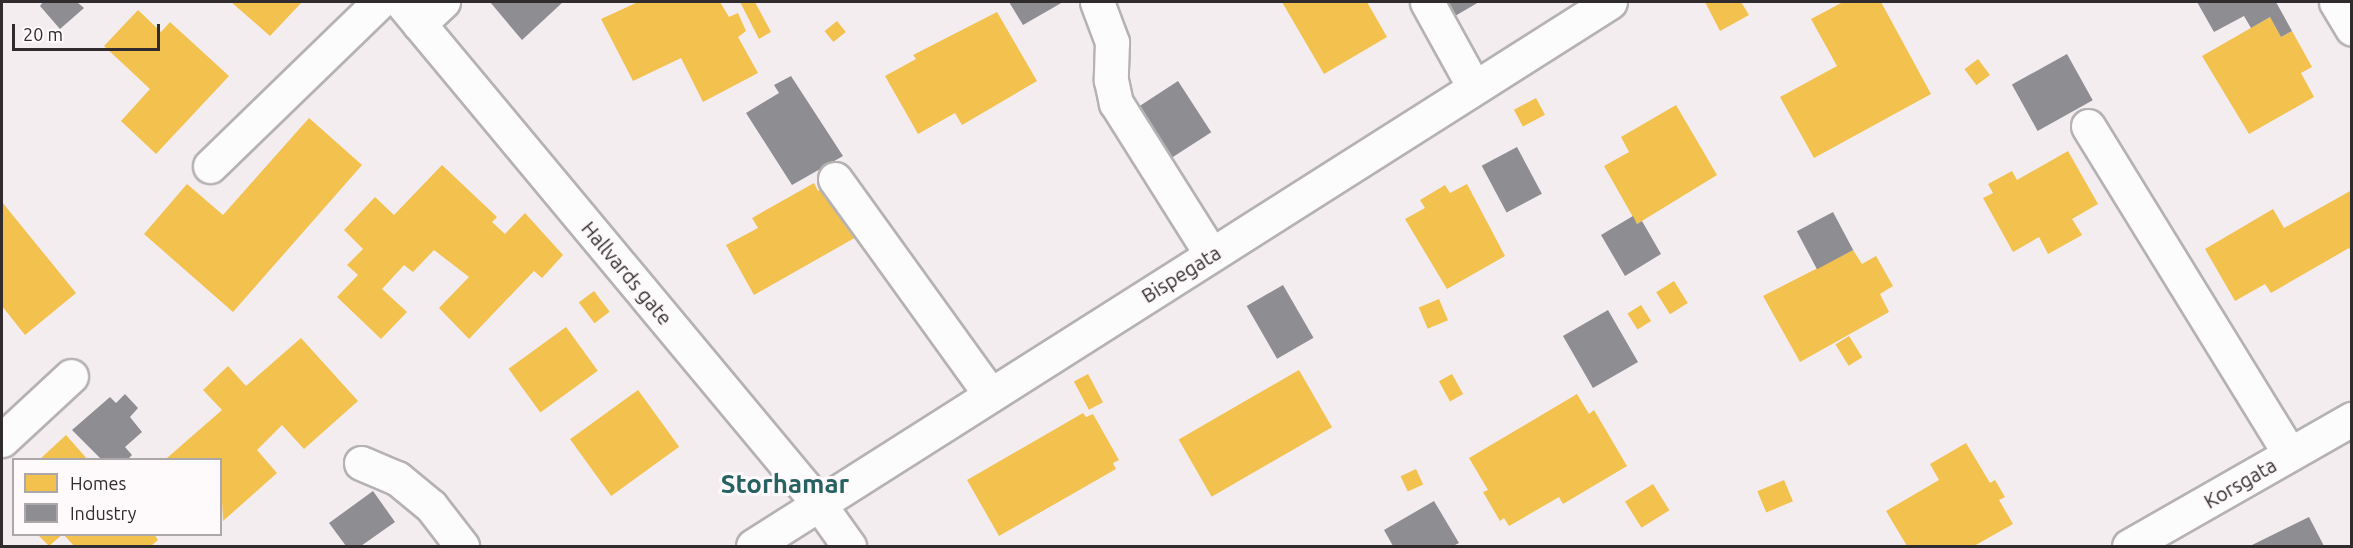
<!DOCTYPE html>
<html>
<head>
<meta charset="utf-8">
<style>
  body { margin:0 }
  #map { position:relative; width:2353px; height:548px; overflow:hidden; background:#f3edf0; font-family:Ubuntu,sans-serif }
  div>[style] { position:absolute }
  .homes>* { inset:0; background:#f2c14e; transform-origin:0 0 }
  .industry>* { inset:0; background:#8d8d92; transform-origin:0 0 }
  .roads { filter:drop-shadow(2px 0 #b6b2b4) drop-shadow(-2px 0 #b6b2b4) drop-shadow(0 2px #b6b2b4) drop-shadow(0 -2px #b6b2b4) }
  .minor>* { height:33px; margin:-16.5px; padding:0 16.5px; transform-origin:16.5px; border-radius:16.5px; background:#fdfcfd }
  span { translate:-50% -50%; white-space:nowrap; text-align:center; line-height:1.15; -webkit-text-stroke:6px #fefafc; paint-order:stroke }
  .street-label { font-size:20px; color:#302c2e }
  .district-label { font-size:26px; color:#276161; font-weight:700 }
  .frame { position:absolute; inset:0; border:3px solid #302c2e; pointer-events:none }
  .legend { position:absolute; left:12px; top:458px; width:210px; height:78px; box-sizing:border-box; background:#fefafc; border:2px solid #aca8aa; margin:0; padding:8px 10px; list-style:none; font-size:18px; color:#302c2e }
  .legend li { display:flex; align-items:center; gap:12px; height:30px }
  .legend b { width:30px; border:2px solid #aca8aa }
  .scale { position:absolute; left:12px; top:24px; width:148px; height:27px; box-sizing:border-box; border:3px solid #302c2e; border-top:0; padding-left:8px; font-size:18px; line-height:21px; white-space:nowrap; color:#302c2e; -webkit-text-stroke:4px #fefafc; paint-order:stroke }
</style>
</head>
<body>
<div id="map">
  <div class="homes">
    <i style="clip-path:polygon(231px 2px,302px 2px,270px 36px)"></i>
    <i style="clip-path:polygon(638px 2px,720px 2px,729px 17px,738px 13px,746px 31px,738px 37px,758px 73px,703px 102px,681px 58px,633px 81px,601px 19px)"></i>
    <i style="clip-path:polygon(740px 2px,755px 2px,771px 32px,759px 39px)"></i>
    <i style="clip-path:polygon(1282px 2px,1367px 2px,1387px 37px,1324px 74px)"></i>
    <i style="clip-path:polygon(1705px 2px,1741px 2px,1749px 15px,1720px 31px)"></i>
    <i style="clip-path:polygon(1843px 2px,1881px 2px,1931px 94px,1814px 158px,1780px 97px,1837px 66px,1811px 19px)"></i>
    <i style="clip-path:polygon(138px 10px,161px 32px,170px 22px,229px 76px,156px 154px,121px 121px,150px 89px,104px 46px)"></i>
    <i style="clip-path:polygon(997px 12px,1037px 81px,962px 125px,955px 113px,918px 134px,885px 76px,916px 59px,913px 55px)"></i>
    <i style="clip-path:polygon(2270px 17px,2281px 37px,2292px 31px,2312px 67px,2301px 73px,2314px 97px,2249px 134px,2202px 56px)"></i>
    <i style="left:837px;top:21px;width:14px;height:16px;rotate:51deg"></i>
    <i style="left:1978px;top:59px;width:20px;height:17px;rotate:53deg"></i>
    <i style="left:1536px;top:98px;width:19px;height:25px;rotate:62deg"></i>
    <i style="clip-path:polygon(1676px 105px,1717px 175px,1637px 224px,1604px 166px,1629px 152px,1621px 137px)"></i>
    <i style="clip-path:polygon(309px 118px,362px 165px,233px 312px,144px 234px,187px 184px,223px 215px)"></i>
    <i style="clip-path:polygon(2068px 151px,2098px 204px,2072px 219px,2082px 235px,2048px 254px,2039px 237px,2013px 252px,1983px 198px,1993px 193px,1988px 184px,2012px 171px,2017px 180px)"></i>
    <i style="clip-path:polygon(442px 165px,497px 217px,492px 222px,505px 234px,525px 213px,563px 255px,542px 278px,534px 271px,469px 339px,439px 308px,469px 277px,434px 250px,413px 272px,404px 265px,382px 289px,407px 312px,381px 339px,337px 297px,358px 275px,347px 265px,363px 249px,344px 230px,375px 197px,394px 215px)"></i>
    <i style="clip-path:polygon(814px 183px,818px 191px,829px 184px,858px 236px,754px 295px,726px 245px,758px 228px,752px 218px)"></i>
    <i style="clip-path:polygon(1467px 184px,1505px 256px,1447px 289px,1405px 219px,1425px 208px,1420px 200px,1445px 185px,1450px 193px)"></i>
    <i style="clip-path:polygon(2352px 190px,2352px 253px,2349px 248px,2271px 293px,2265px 284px,2235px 301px,2205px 249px,2273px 209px,2284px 228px)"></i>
    <i style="clip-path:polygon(2px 202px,76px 293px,25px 335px,2px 306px)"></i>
    <i style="clip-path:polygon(1853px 250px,1862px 264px,1876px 256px,1893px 286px,1880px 294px,1889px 312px,1800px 362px,1763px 296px)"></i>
    <i style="left:1674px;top:281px;width:26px;height:21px;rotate:58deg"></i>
    <i style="left:594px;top:291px;width:26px;height:19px;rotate:53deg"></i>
    <i style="left:1439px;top:299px;width:23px;height:22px;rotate:67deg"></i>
    <i style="left:1641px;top:305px;width:19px;height:16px;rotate:58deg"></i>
    <i style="left:566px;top:327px;width:54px;height:71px;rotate:54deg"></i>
    <i style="left:1849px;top:336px;width:25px;height:16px;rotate:58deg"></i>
    <i style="clip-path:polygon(301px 338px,358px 401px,304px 449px,282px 425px,257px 450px,277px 473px,223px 521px,220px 460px,167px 458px,222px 410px,203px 390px,228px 366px,246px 386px)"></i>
    <i style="left:1299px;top:370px;width:66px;height:139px;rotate:60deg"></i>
    <i style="left:1088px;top:374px;width:32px;height:16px;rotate:62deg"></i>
    <i style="left:1452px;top:374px;width:23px;height:15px;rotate:61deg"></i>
    <i style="left:638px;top:390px;width:70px;height:84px;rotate:54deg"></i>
    <i style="clip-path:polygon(1577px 394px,1589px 414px,1594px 410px,1627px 466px,1563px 504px,1559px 497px,1509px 526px,1504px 518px,1500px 521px,1483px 492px,1488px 490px,1469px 458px)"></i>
    <i style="clip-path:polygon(1083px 413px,1086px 417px,1093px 414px,1119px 460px,1113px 463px,1116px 469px,999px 536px,967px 480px)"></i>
    <i style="clip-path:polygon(66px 435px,88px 460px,39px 460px)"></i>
    <i style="clip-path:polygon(1966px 443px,1990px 483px,1995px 480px,2005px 497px,1999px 500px,2013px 524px,1974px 546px,1907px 546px,1886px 511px,1939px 480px,1930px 464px)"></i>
    <i style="left:1416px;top:469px;width:17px;height:17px;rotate:65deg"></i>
    <i style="left:1784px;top:480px;width:23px;height:29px;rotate:67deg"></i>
    <i style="left:1653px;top:484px;width:31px;height:33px;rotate:58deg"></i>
    <i style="clip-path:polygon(37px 534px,63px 534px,49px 546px)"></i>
    <i style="clip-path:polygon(63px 534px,154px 534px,158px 540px,151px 546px,74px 546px)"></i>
  </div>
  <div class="industry">
    <i style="clip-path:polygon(43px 2px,77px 2px,84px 8px,60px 29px,40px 6px)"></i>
    <i style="clip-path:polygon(490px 2px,563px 2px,522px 40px)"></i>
    <i style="clip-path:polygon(1009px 2px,1063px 2px,1023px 25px)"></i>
    <i style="clip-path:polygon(1446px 2px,1479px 2px,1455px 16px)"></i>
    <i style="clip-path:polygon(2197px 2px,2276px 2px,2292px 31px,2281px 37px,2270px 17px,2251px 28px,2244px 16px,2214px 32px)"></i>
    <i style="left:2067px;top:54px;width:53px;height:63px;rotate:61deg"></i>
    <i style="clip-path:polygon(791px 76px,843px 156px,792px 185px,746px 113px,779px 93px,774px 85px)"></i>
    <i style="left:1178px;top:81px;width:61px;height:54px;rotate:57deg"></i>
    <i style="left:1517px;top:147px;width:53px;height:40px;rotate:62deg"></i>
    <i style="left:1833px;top:212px;width:43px;height:41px;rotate:62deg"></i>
    <i style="clip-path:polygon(1633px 216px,1637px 224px,1642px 221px,1661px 254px,1625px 276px,1601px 235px)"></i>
    <i style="left:1283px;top:285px;width:61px;height:42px;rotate:60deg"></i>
    <i style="left:1608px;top:310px;width:60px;height:52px;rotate:60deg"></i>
    <i style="clip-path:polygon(125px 394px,138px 408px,130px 417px,142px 432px,125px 447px,132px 455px,127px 460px,102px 460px,72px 430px,110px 397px,116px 403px)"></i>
    <i style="clip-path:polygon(373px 491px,395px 522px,361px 546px,346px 546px,329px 523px)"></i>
    <i style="clip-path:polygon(1434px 501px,1459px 543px,1453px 546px,1393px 546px,1384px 530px)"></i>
    <i style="clip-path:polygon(2309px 517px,2324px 546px,2250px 546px)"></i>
  </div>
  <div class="roads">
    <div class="minor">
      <i style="left:401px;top:2px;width:653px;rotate:50.22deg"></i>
      <i style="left:819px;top:504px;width:52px;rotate:54.5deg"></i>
      <i style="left:1097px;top:2px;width:43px;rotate:69.4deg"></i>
      <i style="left:1112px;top:42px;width:38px;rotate:92deg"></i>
      <i style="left:1111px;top:80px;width:24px;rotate:78deg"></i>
      <i style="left:1116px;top:103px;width:178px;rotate:57.8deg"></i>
      <i style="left:1427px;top:2px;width:97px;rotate:61.1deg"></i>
      <i style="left:2336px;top:2px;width:31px;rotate:59deg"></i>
      <i style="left:419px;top:24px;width:33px;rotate:-43deg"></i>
      <i style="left:2088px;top:126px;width:385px;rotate:58.4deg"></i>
      <i style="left:210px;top:166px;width:235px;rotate:-44.1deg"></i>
      <i style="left:835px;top:179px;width:266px;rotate:54.2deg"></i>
      <i style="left:2px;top:440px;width:94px;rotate:-42.8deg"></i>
      <i style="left:361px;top:463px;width:39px;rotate:23deg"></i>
      <i style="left:397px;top:478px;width:44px;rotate:39.5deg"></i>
      <i style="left:431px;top:506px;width:51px;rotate:52.2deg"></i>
      <i style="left:753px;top:546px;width:1015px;rotate:-32.41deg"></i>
      <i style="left:2129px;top:546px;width:257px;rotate:-29.7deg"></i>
    </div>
  </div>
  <div class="street-label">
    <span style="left:627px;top:273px;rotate:50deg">Hallvards gate</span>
    <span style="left:1181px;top:274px;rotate:-32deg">Bispegata</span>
    <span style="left:2240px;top:483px;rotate:-30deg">Korsgata</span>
  </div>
  <div class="district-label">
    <span style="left:785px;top:484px">Storhamar</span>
  </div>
  <div class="frame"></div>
  <ul class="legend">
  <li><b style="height:16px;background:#f2c14e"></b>Homes</li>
  <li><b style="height:16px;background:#8d8d92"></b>Industry</li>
  </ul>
  <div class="scale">20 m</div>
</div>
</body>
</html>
